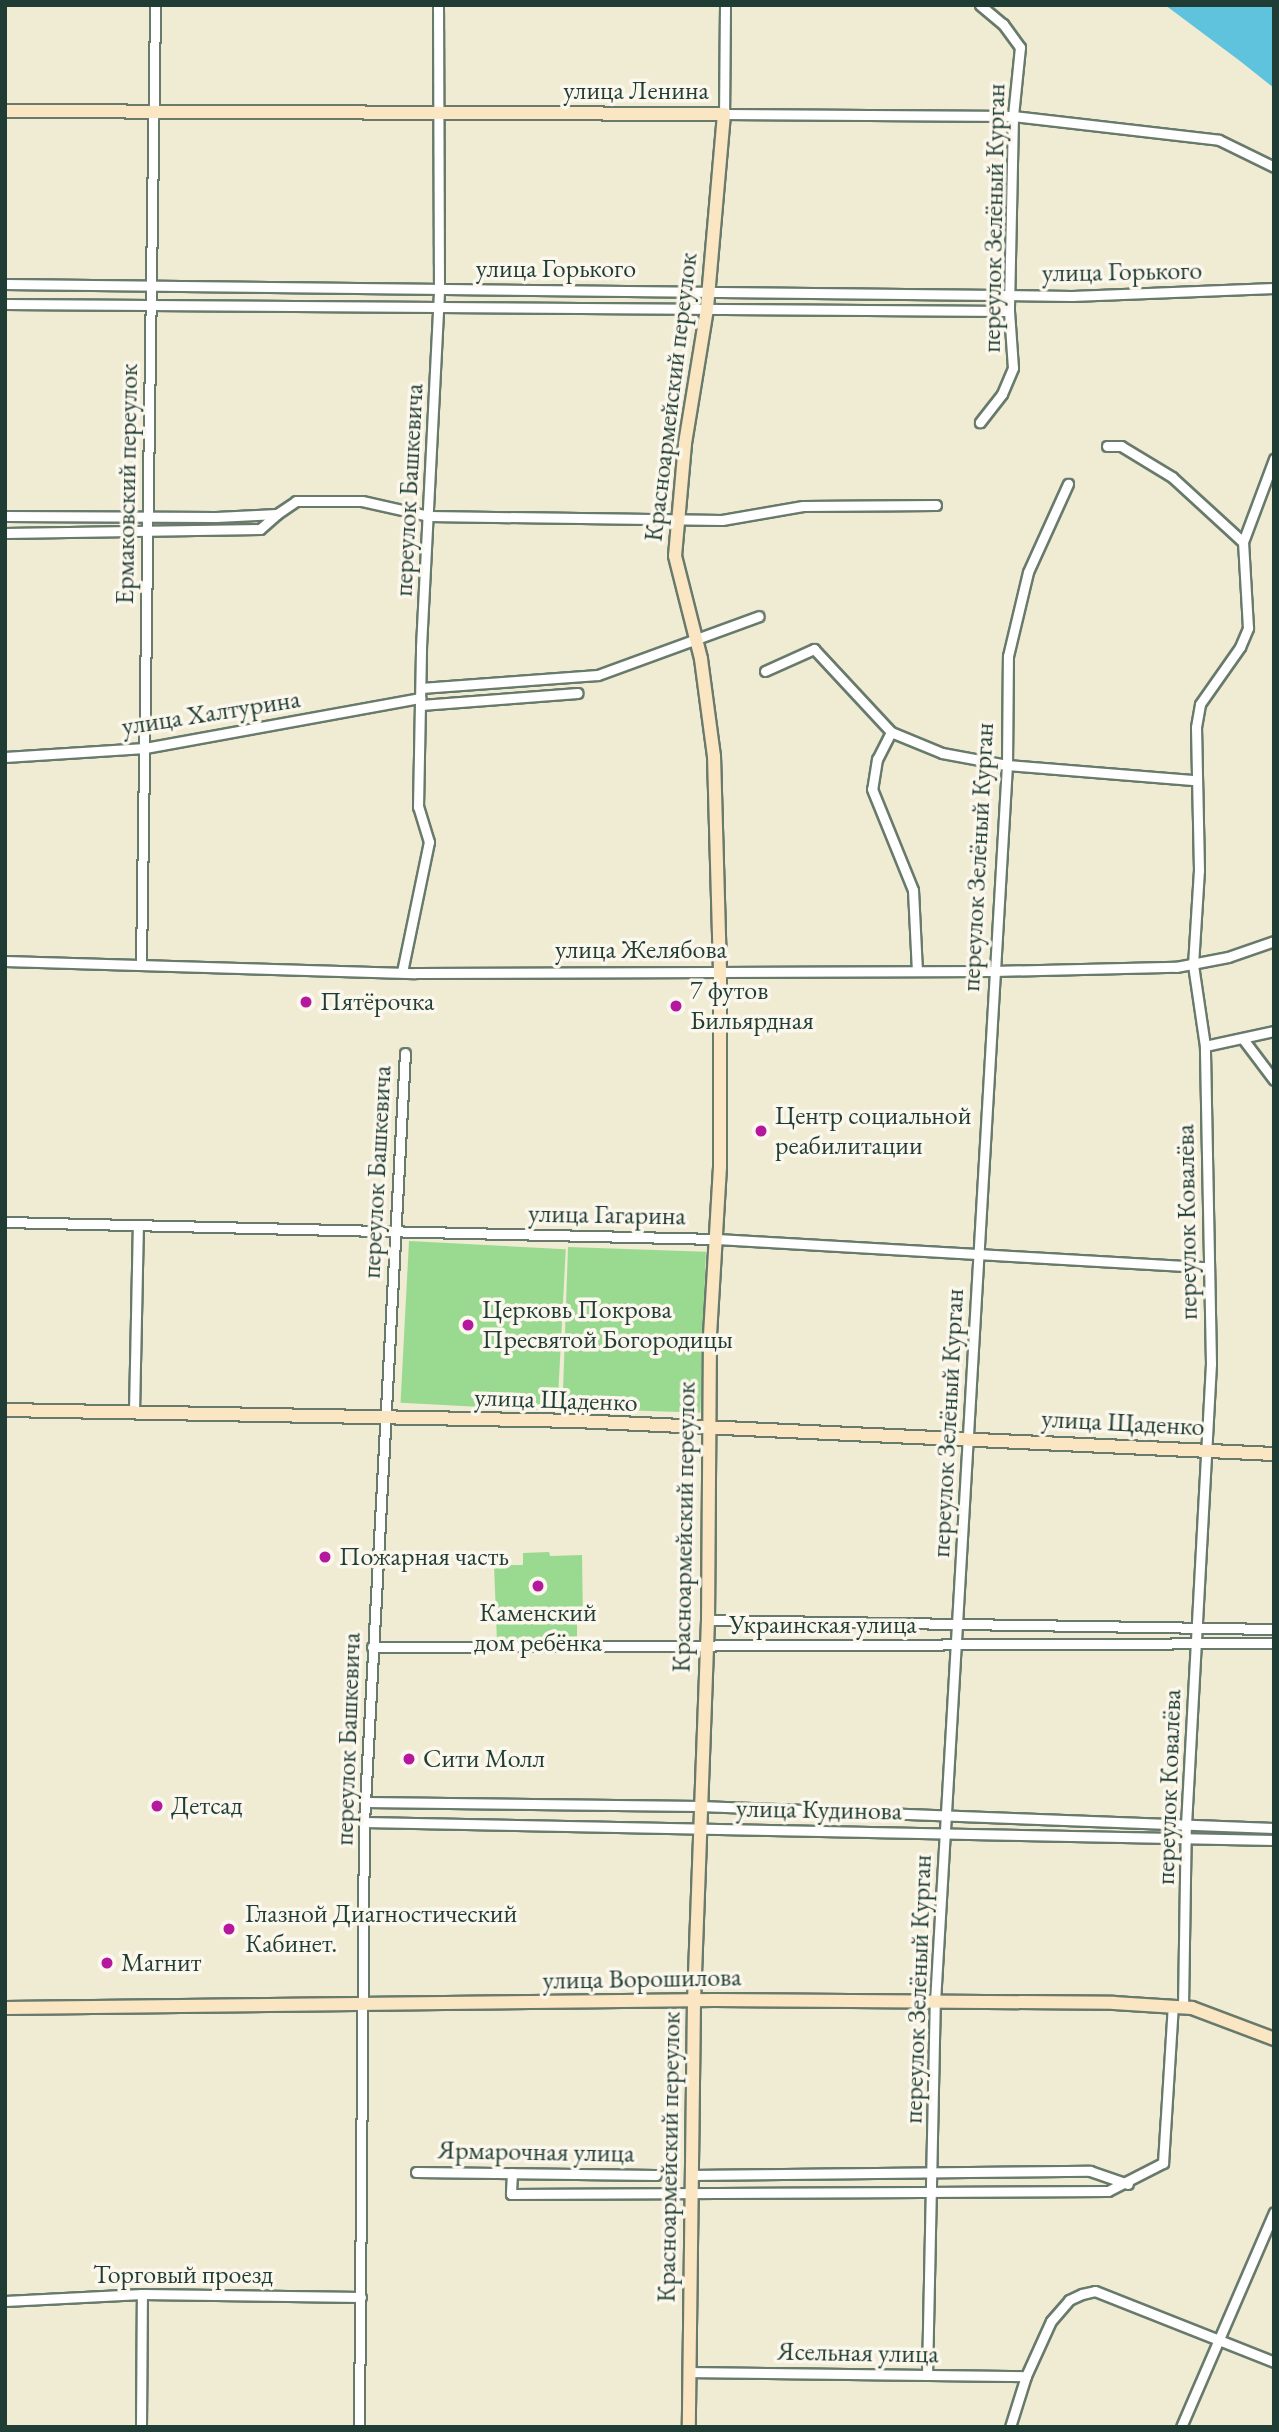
<!DOCTYPE html>
<html>
<head>
<meta charset="utf-8">
<style>
  body { margin:0 }
  #map { position:relative; width:1279px; height:2432px; overflow:hidden; background:#f0ebd3; font-family:"EB Garamond",serif }
  div>[style] { position:absolute }
  .green>* { inset:0; background:#9ada90; transform-origin:0 0 }
  .water>* { inset:0; background:#60c3de }
  .roads { filter:drop-shadow(2px 0 #687a6c) drop-shadow(-2px 0 #687a6c) drop-shadow(0 2px #687a6c) drop-shadow(0 -2px #687a6c) }
  .street>* { height:9px; margin:-4.5px; padding:0 4.5px; transform-origin:4.5px; border-radius:4.5px; background:#fff }
  .secondary>* { height:12px; margin:-6px; padding:0 6px; transform-origin:6px; border-radius:6px; background:#fbe6c3 }
  .dots>* { width:19px; height:19px; translate:-50% -50%; box-sizing:border-box; border:4px solid #fbf7ec; border-radius:50% }
  span { translate:-50% -50%; white-space:nowrap; text-align:center; line-height:1.15; -webkit-text-stroke:7px #fbf7ec; paint-order:stroke }
  .street-label { font-size:26px; color:#1f3d34 }
  .poi-label { font-size:26px; color:#1f3d34 }
  .left { translate:0 -50%; text-align:left }
  .frame { position:absolute; inset:0; border:7px solid #1f3d34; pointer-events:none }
</style>
</head>
<body>
<div id="map">
  <div class="green">
    <i style="left:409px;top:1241px;width:157px;height:162px;rotate:3deg"></i>
    <i style="left:568px;top:1247px;width:138px;height:161px;rotate:2deg"></i>
    <i style="clip-path:polygon(549px 1552px,550px 1556px,582px 1555px,583px 1621px,577px 1621px,577px 1641px,497px 1642px,494px 1565px,523px 1565px,523px 1553px)"></i>
  </div>
  <div class="water">
    <i style="clip-path:polygon(1165px 5px,1274px 5px,1274px 88px,1240px 61px)"></i>
  </div>
  <div class="roads">
    <div class="street">
      <i style="left:725px;top:5px;width:109px;rotate:90.5deg"></i>
      <i style="left:724px;top:114px;width:289px;rotate:0.4deg"></i>
      <i style="left:1013px;top:116px;width:207px;rotate:6.6deg"></i>
      <i style="left:1219px;top:140px;width:61px;rotate:26.1deg"></i>
      <i style="left:980px;top:5px;width:30px;rotate:40deg"></i>
      <i style="left:1003px;top:24px;width:29px;rotate:54deg"></i>
      <i style="left:1020px;top:47px;width:69px;rotate:95.8deg"></i>
      <i style="left:1013px;top:116px;width:195px;rotate:91.2deg"></i>
      <i style="left:1009px;top:311px;width:57px;rotate:86deg"></i>
      <i style="left:1013px;top:368px;width:28px;rotate:113deg"></i>
      <i style="left:1002px;top:394px;width:36px;rotate:128deg"></i>
      <i style="left:5px;top:284px;width:1067px;rotate:0.64deg"></i>
      <i style="left:1072px;top:296px;width:202px;rotate:-2.3deg"></i>
      <i style="left:5px;top:304px;width:1004px;rotate:0.4deg"></i>
      <i style="left:1107px;top:446px;width:14px"></i>
      <i style="left:1121px;top:446px;width:60px;rotate:31.3deg"></i>
      <i style="left:1172px;top:477px;width:96px;rotate:42.5deg"></i>
      <i style="left:5px;top:516px;width:211px;rotate:0.3deg"></i>
      <i style="left:216px;top:517px;width:61px;rotate:-2.8deg"></i>
      <i style="left:277px;top:514px;width:23px;rotate:-34deg"></i>
      <i style="left:296px;top:501px;width:66px"></i>
      <i style="left:362px;top:501px;width:69px;rotate:12.6deg"></i>
      <i style="left:429px;top:516px;width:293px;rotate:0.8deg"></i>
      <i style="left:722px;top:520px;width:82px;rotate:-9.8deg"></i>
      <i style="left:803px;top:506px;width:133px;rotate:-0.4deg"></i>
      <i style="left:5px;top:533px;width:255px;rotate:-0.9deg"></i>
      <i style="left:260px;top:529px;width:23px;rotate:-41deg"></i>
      <i style="left:765px;top:671px;width:54px;rotate:-24.2deg"></i>
      <i style="left:814px;top:649px;width:113px;rotate:47.1deg"></i>
      <i style="left:891px;top:732px;width:55px;rotate:22.4deg"></i>
      <i style="left:942px;top:753px;width:66px;rotate:10.5deg"></i>
      <i style="left:1007px;top:765px;width:189px;rotate:4.6deg"></i>
      <i style="left:421px;top:688px;width:177px;rotate:-4.2deg"></i>
      <i style="left:598px;top:675px;width:171px;rotate:-20.1deg"></i>
      <i style="left:421px;top:705px;width:157px;rotate:-4.4deg"></i>
      <i style="left:891px;top:732px;width:30px;rotate:117deg"></i>
      <i style="left:877px;top:759px;width:30px;rotate:99deg"></i>
      <i style="left:872px;top:789px;width:109px;rotate:67.9deg"></i>
      <i style="left:913px;top:890px;width:81px;rotate:87.2deg"></i>
      <i style="left:5px;top:757px;width:140px;rotate:-3.7deg"></i>
      <i style="left:145px;top:748px;width:280px;rotate:-10.3deg"></i>
      <i style="left:5px;top:961px;width:410px;rotate:1.7deg"></i>
      <i style="left:415px;top:973px;width:578px;rotate:-0.2deg"></i>
      <i style="left:993px;top:971px;width:183px;rotate:-1.3deg"></i>
      <i style="left:1176px;top:967px;width:53px;rotate:-10.9deg"></i>
      <i style="left:1228px;top:957px;width:49px;rotate:-19.2deg"></i>
      <i style="left:141px;top:964px;width:959px;rotate:-89.16deg"></i>
      <i style="left:402px;top:972px;width:133px;rotate:-78.3deg"></i>
      <i style="left:429px;top:842px;width:37px;rotate:-107deg"></i>
      <i style="left:418px;top:807px;width:160px;rotate:-88.9deg"></i>
      <i style="left:421px;top:647px;width:358px;rotate:-87.1deg"></i>
      <i style="left:439px;top:289px;width:284px;rotate:-90.2deg"></i>
      <i style="left:1243px;top:1039px;width:51px;rotate:52.9deg"></i>
      <i style="left:1205px;top:1046px;width:71px;rotate:-12.3deg"></i>
      <i style="left:5px;top:1222px;width:712px;rotate:1.37deg"></i>
      <i style="left:717px;top:1239px;width:490px;rotate:3.3deg"></i>
      <i style="left:134px;top:1412px;width:186px;rotate:-88.8deg"></i>
      <i style="left:708px;top:1620px;width:566px;rotate:0.91deg"></i>
      <i style="left:372px;top:1647px;width:902px;rotate:-0.25deg"></i>
      <i style="left:365px;top:1802px;width:334px;rotate:0.7deg"></i>
      <i style="left:699px;top:1806px;width:575px;rotate:2.19deg"></i>
      <i style="left:364px;top:1822px;width:910px;rotate:1.13deg"></i>
      <i style="left:1183px;top:2006px;width:181px;rotate:-89.1deg"></i>
      <i style="left:1186px;top:1825px;width:462px;rotate:-86.9deg"></i>
      <i style="left:1211px;top:1364px;width:318px;rotate:-91.1deg"></i>
      <i style="left:1205px;top:1046px;width:82px;rotate:-98.4deg"></i>
      <i style="left:1193px;top:965px;width:95px;rotate:-86.4deg"></i>
      <i style="left:1199px;top:870px;width:143px;rotate:-91.2deg"></i>
      <i style="left:1196px;top:727px;width:23px;rotate:-80deg"></i>
      <i style="left:1200px;top:704px;width:70px;rotate:-54.9deg"></i>
      <i style="left:1240px;top:647px;width:21px;rotate:-67deg"></i>
      <i style="left:1248px;top:628px;width:86px;rotate:-93.3deg"></i>
      <i style="left:1243px;top:542px;width:89px;rotate:-69.5deg"></i>
      <i style="left:416px;top:2172px;width:240px;rotate:0.7deg"></i>
      <i style="left:512px;top:2173px;width:21px;rotate:93deg"></i>
      <i style="left:511px;top:2194px;width:597px;rotate:-0.29deg"></i>
      <i style="left:1108px;top:2191px;width:62px;rotate:-27deg"></i>
      <i style="left:1163px;top:2163px;width:158px;rotate:-86.4deg"></i>
      <i style="left:690px;top:2175px;width:400px;rotate:-0.6deg"></i>
      <i style="left:1090px;top:2171px;width:40px;rotate:18.9deg"></i>
      <i style="left:5px;top:2301px;width:137px;rotate:-2.9deg"></i>
      <i style="left:142px;top:2294px;width:219px;rotate:0.8deg"></i>
      <i style="left:690px;top:2372px;width:336px;rotate:0.7deg"></i>
      <i style="left:927px;top:2375px;width:373px;rotate:-88.8deg"></i>
      <i style="left:935px;top:2002px;width:1239px;rotate:-86.67deg"></i>
      <i style="left:1007px;top:765px;width:109px;rotate:-89.5deg"></i>
      <i style="left:1008px;top:656px;width:86px;rotate:-76.6deg"></i>
      <i style="left:1028px;top:572px;width:97px;rotate:-65.6deg"></i>
      <i style="left:141px;top:2427px;width:133px;rotate:-89.6deg"></i>
      <i style="left:359px;top:2427px;width:605px;rotate:-89.53deg"></i>
      <i style="left:364px;top:1822px;width:770px;rotate:-86.95deg"></i>
      <i style="left:1010px;top:2427px;width:53px;rotate:-72.6deg"></i>
      <i style="left:1026px;top:2376px;width:60px;rotate:-65.6deg"></i>
      <i style="left:1051px;top:2321px;width:28px;rotate:-49deg"></i>
      <i style="left:1069px;top:2300px;width:14px;rotate:-25deg"></i>
      <i style="left:1082px;top:2294px;width:13px;rotate:-13deg"></i>
      <i style="left:1095px;top:2291px;width:193px;rotate:21.6deg"></i>
      <i style="left:1181px;top:2427px;width:234px;rotate:-66.6deg"></i>
    </div>
    <div class="secondary">
      <i style="left:5px;top:111px;width:719px;rotate:0.24deg"></i>
      <i style="left:724px;top:114px;width:196px;rotate:95deg"></i>
      <i style="left:707px;top:309px;width:137px;rotate:99.3deg"></i>
      <i style="left:685px;top:444px;width:112px;rotate:95.1deg"></i>
      <i style="left:675px;top:556px;width:106px;rotate:75.8deg"></i>
      <i style="left:701px;top:659px;width:98px;rotate:82.4deg"></i>
      <i style="left:714px;top:756px;width:214px;rotate:88.4deg"></i>
      <i style="left:720px;top:970px;width:197px;rotate:90deg"></i>
      <i style="left:720px;top:1167px;width:169px;rotate:93.4deg"></i>
      <i style="left:710px;top:1336px;width:284px;rotate:90.4deg"></i>
      <i style="left:708px;top:1620px;width:381px;rotate:92.1deg"></i>
      <i style="left:694px;top:2001px;width:426px;rotate:90.7deg"></i>
      <i style="left:5px;top:1410px;width:571px;rotate:1.1deg"></i>
      <i style="left:576px;top:1421px;width:699px;rotate:2.71deg"></i>
      <i style="left:5px;top:2008px;width:709px;rotate:-0.65deg"></i>
      <i style="left:714px;top:2000px;width:400px;rotate:0.4deg"></i>
      <i style="left:1114px;top:2003px;width:78px;rotate:3.7deg"></i>
      <i style="left:1192px;top:2008px;width:88px;rotate:20.7deg"></i>
    </div>
  </div>
  <div class="dots">
    <i style="left:306px;top:1002px;background:#b5179e"></i>
    <i style="left:676px;top:1006px;background:#b5179e"></i>
    <i style="left:761px;top:1131px;background:#b5179e"></i>
    <i style="left:468px;top:1325px;background:#b5179e"></i>
    <i style="left:325px;top:1557px;background:#b5179e"></i>
    <i style="left:538px;top:1586px;background:#b5179e"></i>
    <i style="left:409px;top:1759px;background:#b5179e"></i>
    <i style="left:157px;top:1806px;background:#b5179e"></i>
    <i style="left:229px;top:1929px;background:#b5179e"></i>
    <i style="left:107px;top:1963px;background:#b5179e"></i>
  </div>
  <div class="street-label">
    <span style="left:636px;top:91px">улица Ленина</span>
    <span style="left:994px;top:218px;rotate:-89deg">переулок Зелёный Курган</span>
    <span style="left:556px;top:269px">улица Горького</span>
    <span style="left:1122px;top:272px;rotate:-1deg">улица Горького</span>
    <span style="left:671px;top:397px;rotate:-83deg">Красноармейский переулок</span>
    <span style="left:127px;top:484px;rotate:-89deg">Ермаковский переулок</span>
    <span style="left:409px;top:490px;rotate:-87deg">переулок Башкевича</span>
    <span style="left:211px;top:713px;rotate:-9deg">улица Халтурина</span>
    <span style="left:978px;top:857px;rotate:-87deg">переулок Зелёный Курган</span>
    <span style="left:641px;top:950px">улица Желябова</span>
    <span style="left:377px;top:1172px;rotate:-87deg">переулок Башкевича</span>
    <span style="left:607px;top:1215px;rotate:1deg">улица Гагарина</span>
    <span style="left:1187px;top:1222px;rotate:-91deg">переулок Ковалёва</span>
    <span style="left:556px;top:1400px;rotate:2deg">улица Щаденко</span>
    <span style="left:948px;top:1423px;rotate:-87deg">переулок Зелёный Курган</span>
    <span style="left:1123px;top:1423px;rotate:3deg">улица Щаденко</span>
    <span style="left:684px;top:1527px;rotate:-89deg">Красноармейский переулок</span>
    <span style="left:823px;top:1625px">Украинская улица</span>
    <span style="left:348px;top:1739px;rotate:-88deg">переулок Башкевича</span>
    <span style="left:1169px;top:1787px;rotate:-88deg">переулок Ковалёва</span>
    <span style="left:819px;top:1810px;rotate:1deg">улица Кудинова</span>
    <span style="left:642px;top:1979px;rotate:-1deg">улица Ворошилова</span>
    <span style="left:918px;top:1989px;rotate:-88deg">переулок Зелёный Курган</span>
    <span style="left:536px;top:2152px;rotate:1deg">Ярмарочная улица</span>
    <span style="left:669px;top:2157px;rotate:-89deg">Красноармейский переулок</span>
    <span style="left:183px;top:2275px">Торговый проезд</span>
    <span style="left:858px;top:2353px;rotate:1deg">Ясельная улица</span>
  </div>
  <div class="poi-label">
    <span class="left" style="left:690px;top:1006px">7 футов<br>Бильярдная</span>
    <span class="left" style="left:320px;top:1002px">Пятёрочка</span>
    <span class="left" style="left:775px;top:1131px">Центр социальной<br>реабилитации</span>
    <span class="left" style="left:482px;top:1325px">Церковь Покрова<br>Пресвятой Богородицы</span>
    <span class="left" style="left:339px;top:1557px">Пожарная часть</span>
    <span style="left:538px;top:1628px">Каменский<br>дом ребёнка</span>
    <span class="left" style="left:423px;top:1759px">Сити Молл</span>
    <span class="left" style="left:171px;top:1806px">Детсад</span>
    <span class="left" style="left:245px;top:1929px">Глазной Диагностический<br>Кабинет.</span>
    <span class="left" style="left:121px;top:1963px">Магнит</span>
  </div>
  <div class="frame"></div>
</div>
</body>
</html>
